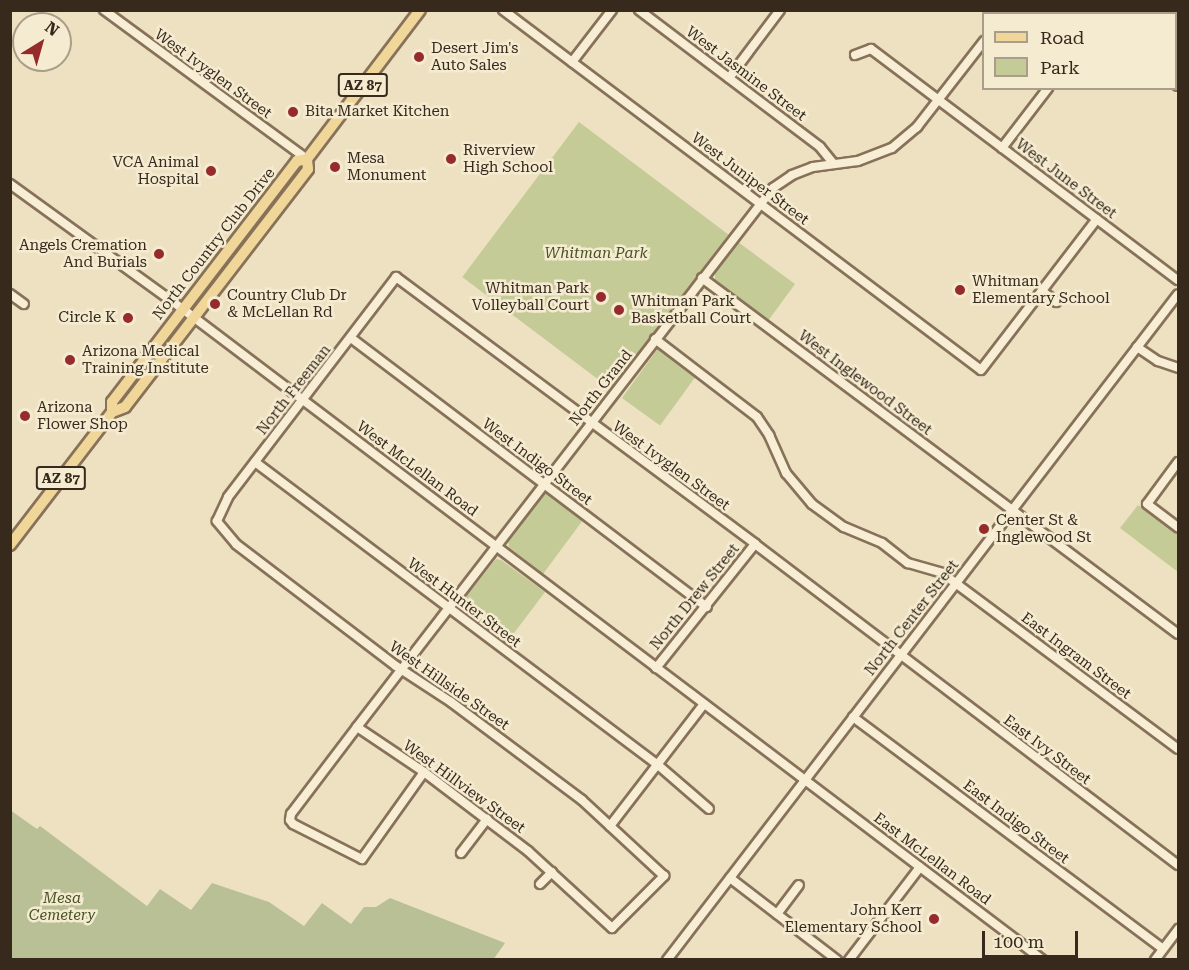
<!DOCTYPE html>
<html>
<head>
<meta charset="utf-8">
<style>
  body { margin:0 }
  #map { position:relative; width:1189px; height:970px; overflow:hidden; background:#ede1c2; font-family:"Roboto Serif",serif }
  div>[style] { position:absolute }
  .green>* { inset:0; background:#c4cb96; transform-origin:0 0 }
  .cemetery>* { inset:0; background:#bac095 }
  .roads { filter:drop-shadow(2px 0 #877259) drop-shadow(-2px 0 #877259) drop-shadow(0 2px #877259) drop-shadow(0 -2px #877259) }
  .minor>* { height:8px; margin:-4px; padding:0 4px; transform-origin:4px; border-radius:4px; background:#f8eed5 }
  .major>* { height:10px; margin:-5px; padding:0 5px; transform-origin:5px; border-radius:5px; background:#f0d699 }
  .dots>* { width:16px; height:16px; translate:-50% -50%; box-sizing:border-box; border:3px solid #f5ebd1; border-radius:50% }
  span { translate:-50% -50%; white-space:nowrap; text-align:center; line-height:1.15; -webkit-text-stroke:5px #f5ebd1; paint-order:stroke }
  .shield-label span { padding:2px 4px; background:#f5ebd1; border:2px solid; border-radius:4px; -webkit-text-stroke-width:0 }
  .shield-label { font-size:14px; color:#372a1d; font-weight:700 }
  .poi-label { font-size:15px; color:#372a1d }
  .left { translate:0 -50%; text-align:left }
  .right { translate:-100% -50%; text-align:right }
  .street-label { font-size:15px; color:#372a1d }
  .park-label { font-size:15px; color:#465324; font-style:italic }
  .frame { position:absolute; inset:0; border:12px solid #372a1d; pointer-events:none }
  .legend { position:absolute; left:982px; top:12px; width:195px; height:78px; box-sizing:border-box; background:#f5ebd1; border:2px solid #a99e89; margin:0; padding:8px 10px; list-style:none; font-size:18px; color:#372a1d }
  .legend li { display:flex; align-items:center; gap:12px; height:30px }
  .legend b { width:30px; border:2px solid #a99e89 }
  .north { position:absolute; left:12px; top:12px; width:60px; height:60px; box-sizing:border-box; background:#f5ebd1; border:2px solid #a99e89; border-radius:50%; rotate:37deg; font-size:16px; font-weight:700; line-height:24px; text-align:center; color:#372a1d }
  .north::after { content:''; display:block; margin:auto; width:21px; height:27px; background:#952b2a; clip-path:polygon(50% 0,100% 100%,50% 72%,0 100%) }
  .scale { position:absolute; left:982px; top:931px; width:96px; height:27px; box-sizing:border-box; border:3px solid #372a1d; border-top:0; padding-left:8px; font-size:18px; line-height:21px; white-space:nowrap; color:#372a1d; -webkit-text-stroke:4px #f5ebd1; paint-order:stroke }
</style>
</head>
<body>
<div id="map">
  <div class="green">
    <i style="left:579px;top:122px;width:187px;height:194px;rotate:37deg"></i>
    <i style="clip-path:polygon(738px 242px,795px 284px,768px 321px,715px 280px,715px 272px)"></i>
    <i style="left:659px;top:347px;width:47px;height:63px;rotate:36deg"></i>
    <i style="clip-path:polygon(546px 492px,583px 520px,543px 574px,509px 547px,508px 542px)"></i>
    <i style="clip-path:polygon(1138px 505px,1178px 535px,1178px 572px,1120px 528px)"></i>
    <i style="clip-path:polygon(496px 559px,501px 560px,545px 592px,505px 645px,457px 608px)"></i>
  </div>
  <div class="cemetery">
    <i style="clip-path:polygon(10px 810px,37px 829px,40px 826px,147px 906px,160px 889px,191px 910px,212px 883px,269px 902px,304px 926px,322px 903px,351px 924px,364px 907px,376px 907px,390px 898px,505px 943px,493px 960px,11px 959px)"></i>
  </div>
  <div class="roads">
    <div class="minor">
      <i style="left:104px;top:10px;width:252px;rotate:36.3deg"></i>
      <i style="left:503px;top:10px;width:598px;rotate:36.98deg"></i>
      <i style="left:981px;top:370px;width:190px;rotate:-52.5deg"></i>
      <i style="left:639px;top:10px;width:227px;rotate:37.1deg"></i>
      <i style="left:820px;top:147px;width:21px;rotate:51deg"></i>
      <i style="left:1004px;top:14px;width:5px;rotate:-53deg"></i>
      <i style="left:855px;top:55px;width:17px;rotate:-21deg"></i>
      <i style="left:871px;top:49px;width:384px;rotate:37deg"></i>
      <i style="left:572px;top:62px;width:66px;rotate:-52.4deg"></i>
      <i style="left:729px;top:78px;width:85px;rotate:-53.1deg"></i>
      <i style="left:1002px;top:148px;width:76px;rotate:-52.5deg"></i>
      <i style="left:10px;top:184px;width:220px;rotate:35.9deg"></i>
      <i style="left:188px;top:313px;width:1072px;rotate:37.12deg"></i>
      <i style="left:702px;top:278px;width:594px;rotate:36.79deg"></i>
      <i style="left:1042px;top:291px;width:18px;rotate:38deg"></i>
      <i style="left:10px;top:294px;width:17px;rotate:36deg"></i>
      <i style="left:351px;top:338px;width:446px;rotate:37.1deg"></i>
      <i style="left:655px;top:339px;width:128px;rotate:37.4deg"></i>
      <i style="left:757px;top:417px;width:22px;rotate:56deg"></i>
      <i style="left:769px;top:435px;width:42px;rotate:65.9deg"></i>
      <i style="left:786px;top:473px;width:40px;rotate:50deg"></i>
      <i style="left:812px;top:504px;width:39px;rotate:36deg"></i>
      <i style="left:844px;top:527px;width:41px;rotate:22.8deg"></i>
      <i style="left:882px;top:543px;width:33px;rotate:38deg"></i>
      <i style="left:908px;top:563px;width:35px;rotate:16deg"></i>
      <i style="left:942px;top:573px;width:294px;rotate:36.7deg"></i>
      <i style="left:1137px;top:347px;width:25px;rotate:34deg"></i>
      <i style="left:1158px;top:361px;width:21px;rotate:19deg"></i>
      <i style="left:255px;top:462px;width:504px;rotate:36.94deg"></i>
      <i style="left:658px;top:765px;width:67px;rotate:40.8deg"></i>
      <i style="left:1178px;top:462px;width:52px;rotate:126.4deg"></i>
      <i style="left:1147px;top:504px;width:39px;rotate:37deg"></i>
      <i style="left:656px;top:668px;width:159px;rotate:-51.4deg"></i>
      <i style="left:853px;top:717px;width:387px;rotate:36.8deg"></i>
      <i style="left:357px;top:727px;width:81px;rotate:33.9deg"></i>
      <i style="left:424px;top:772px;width:131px;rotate:37.2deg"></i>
      <i style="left:528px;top:851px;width:114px;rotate:42.5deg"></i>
      <i style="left:612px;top:928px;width:74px;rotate:-45deg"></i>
      <i style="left:664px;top:876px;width:112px;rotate:-137.2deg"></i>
      <i style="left:582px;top:800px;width:164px;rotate:-143.2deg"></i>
      <i style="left:451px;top:702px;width:66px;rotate:-146.8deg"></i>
      <i style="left:396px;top:666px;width:201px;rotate:-142.7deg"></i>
      <i style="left:236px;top:544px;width:30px;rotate:-130deg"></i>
      <i style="left:217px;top:521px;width:26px;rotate:-65deg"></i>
      <i style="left:228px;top:497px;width:277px;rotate:-52.6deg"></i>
      <i style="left:396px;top:277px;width:447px;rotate:36.6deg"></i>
      <i style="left:755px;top:544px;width:531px;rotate:37.19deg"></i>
      <i style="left:424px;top:772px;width:107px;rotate:125.5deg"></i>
      <i style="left:362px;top:859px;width:77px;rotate:-153.1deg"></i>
      <i style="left:293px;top:824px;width:5px;rotate:-127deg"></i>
      <i style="left:290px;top:820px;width:6px;rotate:-81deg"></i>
      <i style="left:291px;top:814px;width:109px;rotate:-52.8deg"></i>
      <i style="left:357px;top:727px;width:681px;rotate:-52.34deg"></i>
      <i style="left:773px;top:188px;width:23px;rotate:-34deg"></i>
      <i style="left:792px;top:175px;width:22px;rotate:-21deg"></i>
      <i style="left:813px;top:167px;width:45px;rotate:-7.6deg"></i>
      <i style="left:858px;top:161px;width:36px;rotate:-21deg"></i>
      <i style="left:892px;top:148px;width:33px;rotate:-40deg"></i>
      <i style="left:917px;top:127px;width:109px;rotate:-52.1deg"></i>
      <i style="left:610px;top:826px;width:154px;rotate:-52.4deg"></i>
      <i style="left:461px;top:853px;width:43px;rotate:-52.6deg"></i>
      <i style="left:730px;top:878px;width:135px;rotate:37.5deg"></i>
      <i style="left:540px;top:884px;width:17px;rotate:-45deg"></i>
      <i style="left:777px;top:914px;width:36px;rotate:-53deg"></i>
      <i style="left:667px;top:960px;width:839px;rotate:-52.5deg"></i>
      <i style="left:849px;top:960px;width:117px;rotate:-52.6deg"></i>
      <i style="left:1155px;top:960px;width:39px;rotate:-53deg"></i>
    </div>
    <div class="major">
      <i style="left:1079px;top:10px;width:6px;rotate:45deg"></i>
      <i style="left:1176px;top:83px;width:3px;rotate:45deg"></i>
      <i style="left:112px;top:412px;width:10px;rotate:-90deg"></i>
      <i style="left:112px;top:402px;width:304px;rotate:-52.5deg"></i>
      <i style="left:297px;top:161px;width:10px;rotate:-11deg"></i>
      <i style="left:10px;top:545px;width:168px;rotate:-52.5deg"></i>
      <i style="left:112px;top:412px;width:14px;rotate:-21deg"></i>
      <i style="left:125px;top:407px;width:300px;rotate:-52.4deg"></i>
      <i style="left:308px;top:169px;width:10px;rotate:-96deg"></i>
      <i style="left:307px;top:159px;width:187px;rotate:-52.8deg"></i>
    </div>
  </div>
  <div class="dots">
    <i style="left:419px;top:57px;background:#952b2a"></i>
    <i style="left:293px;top:112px;background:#952b2a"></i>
    <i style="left:451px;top:159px;background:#952b2a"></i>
    <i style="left:335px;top:167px;background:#952b2a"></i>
    <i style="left:211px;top:171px;background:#952b2a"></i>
    <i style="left:159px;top:254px;background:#952b2a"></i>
    <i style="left:960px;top:290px;background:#952b2a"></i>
    <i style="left:601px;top:297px;background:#952b2a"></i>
    <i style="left:215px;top:304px;background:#952b2a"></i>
    <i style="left:619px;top:310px;background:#952b2a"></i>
    <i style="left:128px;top:318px;background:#952b2a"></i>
    <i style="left:70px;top:360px;background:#952b2a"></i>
    <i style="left:25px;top:416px;background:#952b2a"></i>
    <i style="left:984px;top:529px;background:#952b2a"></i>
    <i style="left:934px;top:919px;background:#952b2a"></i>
  </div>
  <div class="shield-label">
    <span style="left:363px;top:85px">AZ 87</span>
    <span style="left:61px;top:478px">AZ 87</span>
  </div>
  <div class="poi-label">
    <span class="left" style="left:431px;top:57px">Desert Jim's<br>Auto Sales</span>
    <span class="left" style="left:305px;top:112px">Bita Market Kitchen</span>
    <span class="left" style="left:463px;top:159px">Riverview<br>High School</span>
    <span class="left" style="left:347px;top:167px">Mesa<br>Monument</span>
    <span class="right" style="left:199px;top:171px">VCA Animal<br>Hospital</span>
    <span class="right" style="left:147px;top:254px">Angels Cremation<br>And Burials</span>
    <span class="left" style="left:972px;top:290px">Whitman<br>Elementary School</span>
    <span class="right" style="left:589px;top:297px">Whitman Park<br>Volleyball Court</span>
    <span class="left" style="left:227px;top:304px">Country Club Dr<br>&amp; McLellan Rd</span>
    <span class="left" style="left:631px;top:310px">Whitman Park<br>Basketball Court</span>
    <span class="right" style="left:116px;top:318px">Circle K</span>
    <span class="left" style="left:82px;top:360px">Arizona Medical<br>Training Institute</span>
    <span class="left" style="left:37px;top:416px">Arizona<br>Flower Shop</span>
    <span class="left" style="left:996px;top:529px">Center St &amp;<br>Inglewood St</span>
    <span class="right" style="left:922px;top:919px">John Kerr<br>Elementary School</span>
  </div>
  <div class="street-label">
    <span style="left:213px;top:74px;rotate:36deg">West Ivyglen Street</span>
    <span style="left:746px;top:74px;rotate:37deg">West Jasmine Street</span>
    <span style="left:750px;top:179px;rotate:37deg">West Juniper Street</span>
    <span style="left:1066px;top:179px;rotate:37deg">West June Street</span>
    <span style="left:214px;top:244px;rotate:-52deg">North Country Club Drive</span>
    <span style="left:865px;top:383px;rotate:37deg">West Inglewood Street</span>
    <span style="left:601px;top:388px;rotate:-52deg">North Grand</span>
    <span style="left:294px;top:390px;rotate:-52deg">North Freeman</span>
    <span style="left:537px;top:462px;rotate:37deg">West Indigo Street</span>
    <span style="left:671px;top:466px;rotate:36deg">West Ivyglen Street</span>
    <span style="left:417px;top:469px;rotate:37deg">West McLellan Road</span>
    <span style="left:695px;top:597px;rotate:-51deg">North Drew Street</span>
    <span style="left:464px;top:603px;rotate:37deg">West Hunter Street</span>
    <span style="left:912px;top:618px;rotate:-52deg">North Center Street</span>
    <span style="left:1076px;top:656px;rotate:37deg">East Ingram Street</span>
    <span style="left:449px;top:686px;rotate:35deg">West Hillside Street</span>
    <span style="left:1047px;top:750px;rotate:37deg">East Ivy Street</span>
    <span style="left:464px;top:787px;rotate:36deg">West Hillview Street</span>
    <span style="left:1016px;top:822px;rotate:37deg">East Indigo Street</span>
    <span style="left:932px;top:859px;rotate:37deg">East McLellan Road</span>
  </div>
  <div class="park-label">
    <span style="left:596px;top:254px">Whitman Park</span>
    <span style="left:62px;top:907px">Mesa<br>Cemetery</span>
  </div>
  <div class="frame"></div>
  <ul class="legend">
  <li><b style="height:8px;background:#f0d699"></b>Road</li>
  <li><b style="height:16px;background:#c4cb96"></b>Park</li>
  </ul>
  <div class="north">N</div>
  <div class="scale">100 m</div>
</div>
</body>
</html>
